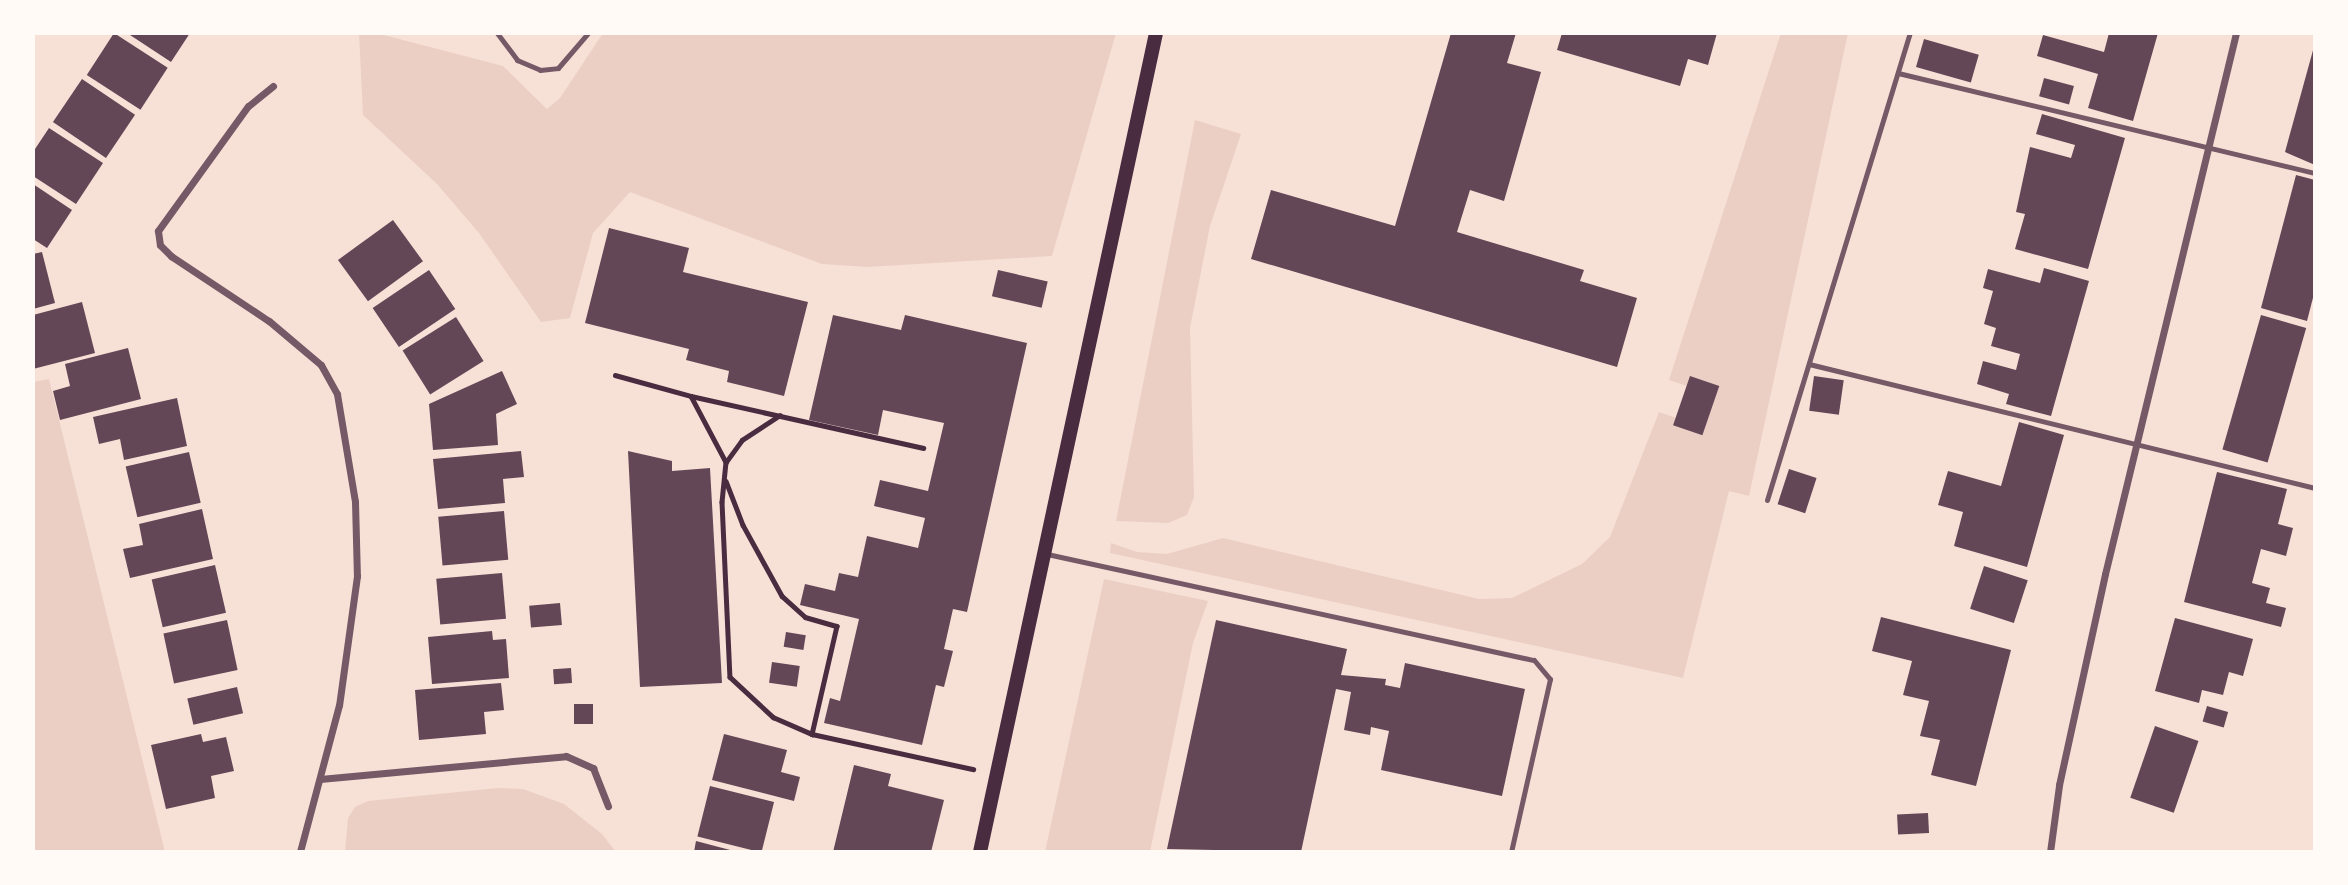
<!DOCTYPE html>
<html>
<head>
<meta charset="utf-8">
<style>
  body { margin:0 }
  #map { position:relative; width:2348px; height:885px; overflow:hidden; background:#f7e1d7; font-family:"Roboto Condensed",sans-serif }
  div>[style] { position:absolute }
  .green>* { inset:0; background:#ebcfc5 }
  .building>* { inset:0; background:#644757; transform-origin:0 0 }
  .path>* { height:4.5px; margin:-2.25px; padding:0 2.25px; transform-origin:2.25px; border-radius:2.25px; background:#4a2c40 }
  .service>* { height:5px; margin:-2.5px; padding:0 2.5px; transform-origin:2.5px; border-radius:2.5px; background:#755966 }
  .minor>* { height:7px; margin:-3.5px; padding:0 3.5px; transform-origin:3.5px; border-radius:3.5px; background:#755966 }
  .secondary>* { height:14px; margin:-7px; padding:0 7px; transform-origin:7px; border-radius:7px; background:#4a2c40 }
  span { translate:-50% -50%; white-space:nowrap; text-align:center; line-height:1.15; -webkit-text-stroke:5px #fffaf5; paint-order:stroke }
  .frame { position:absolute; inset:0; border:35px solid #fffaf5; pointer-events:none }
</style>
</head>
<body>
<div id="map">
  <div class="green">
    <i style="clip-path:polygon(359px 33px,376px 33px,503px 66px,547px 109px,560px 98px,603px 33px,1116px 33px,1052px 256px,868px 267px,822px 264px,630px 192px,593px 233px,570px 318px,541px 322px,479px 233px,437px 184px,363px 115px)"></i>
    <i style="clip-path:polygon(1781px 33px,1848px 33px,1749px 496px,1729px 491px,1683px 678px,1110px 553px,1111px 543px,1137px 552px,1167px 554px,1223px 538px,1479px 599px,1512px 598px,1582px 564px,1610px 537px,1659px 412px,1676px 418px,1674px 425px,1702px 434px,1719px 386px,1687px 386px,1669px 380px)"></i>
    <i style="clip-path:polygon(1195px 120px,1241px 134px,1210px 226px,1190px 328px,1194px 497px,1187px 515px,1168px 523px,1116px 521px)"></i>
    <i style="clip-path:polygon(49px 379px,165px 852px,33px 852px,33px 382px)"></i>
    <i style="clip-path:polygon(1104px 579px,1208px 601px,1193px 643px,1150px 852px,1045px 852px)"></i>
    <i style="clip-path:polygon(498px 788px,523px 789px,564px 804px,602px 834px,616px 852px,345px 852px,348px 818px,355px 807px,368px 801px)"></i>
  </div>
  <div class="building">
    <i style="left:114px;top:33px;width:64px;height:50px;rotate:33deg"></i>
    <i style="clip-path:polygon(127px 33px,190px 33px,171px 62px)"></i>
    <i style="clip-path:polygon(1451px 33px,1516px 33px,1507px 63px,1541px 72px,1504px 201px,1470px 190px,1457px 232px,1584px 270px,1580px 281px,1637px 298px,1617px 367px,1251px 259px,1271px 190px,1395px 226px)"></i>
    <i style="clip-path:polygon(1562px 33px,1717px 33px,1708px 65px,1688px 59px,1680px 86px,1557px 50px)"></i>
    <i style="clip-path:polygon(2109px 33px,2158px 33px,2133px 121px,2088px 108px,2098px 74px,2037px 56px,2043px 35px,2104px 52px)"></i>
    <i style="left:1924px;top:39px;width:57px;height:29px;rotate:16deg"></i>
    <i style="clip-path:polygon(2315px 43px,2315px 165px,2285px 152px)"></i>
    <i style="left:2044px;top:78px;width:31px;height:19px;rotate:15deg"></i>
    <i style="left:82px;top:79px;width:64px;height:52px;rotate:34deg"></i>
    <i style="clip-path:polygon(2042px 114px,2125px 138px,2088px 269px,2015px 249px,2025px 214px,2016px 212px,2030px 147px,2071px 158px,2075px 145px,2036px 134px)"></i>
    <i style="clip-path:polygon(49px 128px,103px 163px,76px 204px,33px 176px,33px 152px)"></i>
    <i style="clip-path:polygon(2296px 175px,2315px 180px,2315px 290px,2307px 321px,2261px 308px)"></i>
    <i style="clip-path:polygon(33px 184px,72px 210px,47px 248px,33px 239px)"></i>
    <i style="left:393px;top:220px;width:51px;height:68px;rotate:54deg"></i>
    <i style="clip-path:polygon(609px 228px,689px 248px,683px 272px,808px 302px,784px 396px,727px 382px,729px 371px,686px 360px,689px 349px,585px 323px)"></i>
    <i style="clip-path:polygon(42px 252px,55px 303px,33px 309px,33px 254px)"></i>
    <i style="clip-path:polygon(2044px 268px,2089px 281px,2051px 416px,2006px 404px,2009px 394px,1977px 384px,1983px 361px,2016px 370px,2020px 354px,1991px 346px,1996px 328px,1984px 324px,1993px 291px,1983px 288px,1988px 269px,2040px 283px)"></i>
    <i style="left:429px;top:270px;width:47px;height:68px;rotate:56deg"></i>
    <i style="left:998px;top:270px;width:51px;height:27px;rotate:13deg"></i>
    <i style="clip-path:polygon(82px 302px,95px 353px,33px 369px,33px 315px)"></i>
    <i style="clip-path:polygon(833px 315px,901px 330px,905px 315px,1027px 343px,967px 612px,953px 609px,944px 649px,953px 651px,944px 687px,936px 685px,922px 745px,824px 723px,830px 698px,840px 701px,859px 619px,800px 605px,805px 584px,835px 591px,839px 573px,858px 577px,867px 536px,918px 548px,925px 518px,874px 506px,880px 480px,928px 491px,944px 423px,883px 410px,878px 435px,809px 420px)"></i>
    <i style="left:2261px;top:315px;width:47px;height:140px;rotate:16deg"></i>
    <i style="left:456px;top:317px;width:52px;height:63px;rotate:58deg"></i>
    <i style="clip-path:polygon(128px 348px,141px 399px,60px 420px,53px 391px,70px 386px,65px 364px)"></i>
    <i style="clip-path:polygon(502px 371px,517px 404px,496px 414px,498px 445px,433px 450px,429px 404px)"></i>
    <i style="left:1690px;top:376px;width:31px;height:52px;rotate:19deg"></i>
    <i style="left:1814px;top:376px;width:30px;height:35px;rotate:8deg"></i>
    <i style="clip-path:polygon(177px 398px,187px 446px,124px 460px,120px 439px,99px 444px,93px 417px)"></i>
    <i style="clip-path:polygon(2019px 422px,2064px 435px,2027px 567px,1954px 546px,1963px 512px,1938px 505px,1948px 471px,2001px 486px)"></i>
    <i style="clip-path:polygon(521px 451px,524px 477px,503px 479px,505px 503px,438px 509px,433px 459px)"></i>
    <i style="clip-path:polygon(628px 451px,672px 461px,672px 471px,710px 468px,722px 683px,640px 687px)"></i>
    <i style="left:189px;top:452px;width:52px;height:65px;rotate:77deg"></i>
    <i style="left:1789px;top:469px;width:29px;height:37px;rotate:18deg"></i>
    <i style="clip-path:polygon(2217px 472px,2287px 489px,2278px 524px,2293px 528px,2286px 556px,2261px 549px,2252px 583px,2270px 588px,2266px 603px,2286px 608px,2281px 627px,2184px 602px)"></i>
    <i style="clip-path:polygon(202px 509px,213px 559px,130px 578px,123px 549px,143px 545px,139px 524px)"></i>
    <i style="left:504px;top:511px;width:49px;height:66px;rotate:85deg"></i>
    <i style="left:215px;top:565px;width:49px;height:65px;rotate:77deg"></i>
    <i style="left:1984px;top:566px;width:46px;height:45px;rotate:18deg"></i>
    <i style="left:502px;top:573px;width:46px;height:66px;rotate:85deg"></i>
    <i style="left:560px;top:603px;width:22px;height:31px;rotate:85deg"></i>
    <i style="clip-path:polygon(1881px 617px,2011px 650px,1976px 786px,1931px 775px,1940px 740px,1920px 736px,1929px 701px,1903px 695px,1912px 661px,1872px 651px)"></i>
    <i style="clip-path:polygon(2175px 618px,2253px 639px,2243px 676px,2229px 672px,2223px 695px,2202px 690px,2199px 703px,2155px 691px)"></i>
    <i style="left:227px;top:620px;width:51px;height:65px;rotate:78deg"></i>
    <i style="clip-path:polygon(1216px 620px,1347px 649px,1341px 675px,1386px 679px,1385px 685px,1400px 688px,1405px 663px,1525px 689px,1502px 796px,1381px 770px,1389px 731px,1371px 727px,1370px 735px,1344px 730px,1351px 692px,1336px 689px,1301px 852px,1167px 849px)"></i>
    <i style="clip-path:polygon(492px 631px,493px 640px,506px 639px,509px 678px,432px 684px,428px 637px)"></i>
    <i style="left:786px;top:632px;width:20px;height:15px;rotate:9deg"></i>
    <i style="left:772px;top:662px;width:28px;height:21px;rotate:8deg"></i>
    <i style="left:571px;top:668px;width:15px;height:18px;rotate:86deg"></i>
    <i style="clip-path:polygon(501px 683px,504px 710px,484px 712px,486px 734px,419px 740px,415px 690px)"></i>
    <i style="left:237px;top:687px;width:27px;height:51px;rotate:77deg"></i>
    <i style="left:574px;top:704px;width:19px;height:20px"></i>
    <i style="left:2207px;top:706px;width:22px;height:16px;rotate:16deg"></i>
    <i style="left:2155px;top:726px;width:46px;height:76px;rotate:19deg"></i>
    <i style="clip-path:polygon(201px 734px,203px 742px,226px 737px,234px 771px,211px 776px,215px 798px,166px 809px,151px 745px)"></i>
    <i style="clip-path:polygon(724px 734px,787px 750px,781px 772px,800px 777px,794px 801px,712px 780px)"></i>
    <i style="clip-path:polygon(854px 765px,891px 774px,888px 786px,944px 800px,931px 852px,833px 852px)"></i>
    <i style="left:710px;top:786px;width:66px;height:52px;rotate:14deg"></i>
    <i style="left:1928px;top:813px;width:20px;height:31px;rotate:87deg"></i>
    <i style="clip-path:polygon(696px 841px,734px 851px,734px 852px,694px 852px)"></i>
  </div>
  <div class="path">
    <i style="left:615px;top:375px;width:79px;rotate:15.4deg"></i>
    <i style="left:691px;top:396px;width:75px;rotate:62.1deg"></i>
    <i style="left:726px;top:462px;width:40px;rotate:95.7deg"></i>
    <i style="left:722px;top:502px;width:175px;rotate:87.4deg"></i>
    <i style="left:730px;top:677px;width:59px;rotate:42.9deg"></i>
    <i style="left:773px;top:717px;width:43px;rotate:23.6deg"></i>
    <i style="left:812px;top:734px;width:165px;rotate:12.3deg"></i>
    <i style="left:691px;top:396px;width:238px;rotate:12.6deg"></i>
    <i style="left:726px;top:462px;width:27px;rotate:-54deg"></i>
    <i style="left:742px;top:440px;width:45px;rotate:-33.3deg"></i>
    <i style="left:726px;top:481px;width:47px;rotate:68.9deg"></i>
    <i style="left:743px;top:525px;width:81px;rotate:61.2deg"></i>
    <i style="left:782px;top:596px;width:31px;rotate:42deg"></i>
    <i style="left:805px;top:617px;width:33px;rotate:16deg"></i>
    <i style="left:837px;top:626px;width:111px;rotate:103deg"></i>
  </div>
  <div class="service">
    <i style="left:497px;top:33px;width:34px;rotate:53deg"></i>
    <i style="left:517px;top:60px;width:25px;rotate:23deg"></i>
    <i style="left:540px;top:70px;width:18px;rotate:-6deg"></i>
    <i style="left:558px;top:68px;width:46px;rotate:-49.4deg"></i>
    <i style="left:1898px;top:73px;width:429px;rotate:13.5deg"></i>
    <i style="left:1809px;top:364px;width:521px;rotate:13.77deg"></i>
    <i style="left:1767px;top:500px;width:488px;rotate:-73deg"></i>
    <i style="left:1047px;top:554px;width:498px;rotate:12.3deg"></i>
    <i style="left:1534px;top:660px;width:25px;rotate:50deg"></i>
    <i style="left:1550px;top:679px;width:177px;rotate:102.7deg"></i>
  </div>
  <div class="minor">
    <i style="left:273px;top:86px;width:32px;rotate:141deg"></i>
    <i style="left:248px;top:106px;width:154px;rotate:125.8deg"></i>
    <i style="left:158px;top:231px;width:14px;rotate:82deg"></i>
    <i style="left:160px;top:245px;width:16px;rotate:45deg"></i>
    <i style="left:171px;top:256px;width:118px;rotate:33.6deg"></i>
    <i style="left:269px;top:321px;width:68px;rotate:40.2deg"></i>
    <i style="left:321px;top:365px;width:33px;rotate:61deg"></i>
    <i style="left:337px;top:394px;width:109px;rotate:80.5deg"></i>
    <i style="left:355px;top:502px;width:74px;rotate:88.5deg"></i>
    <i style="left:357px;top:576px;width:130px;rotate:97.9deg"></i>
    <i style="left:339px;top:705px;width:152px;rotate:104.9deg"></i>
    <i style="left:320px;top:779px;width:247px;rotate:-5.3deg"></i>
    <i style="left:566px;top:756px;width:30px;rotate:24deg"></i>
    <i style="left:593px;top:768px;width:41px;rotate:68.5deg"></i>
    <i style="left:2050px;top:852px;width:68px;rotate:-82.3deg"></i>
    <i style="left:2059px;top:785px;width:216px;rotate:-77.7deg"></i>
    <i style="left:2105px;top:574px;width:557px;rotate:-76.39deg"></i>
  </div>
  <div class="secondary">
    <i style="left:980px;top:852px;width:838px;rotate:-77.87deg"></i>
  </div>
  <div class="frame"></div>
</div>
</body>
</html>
